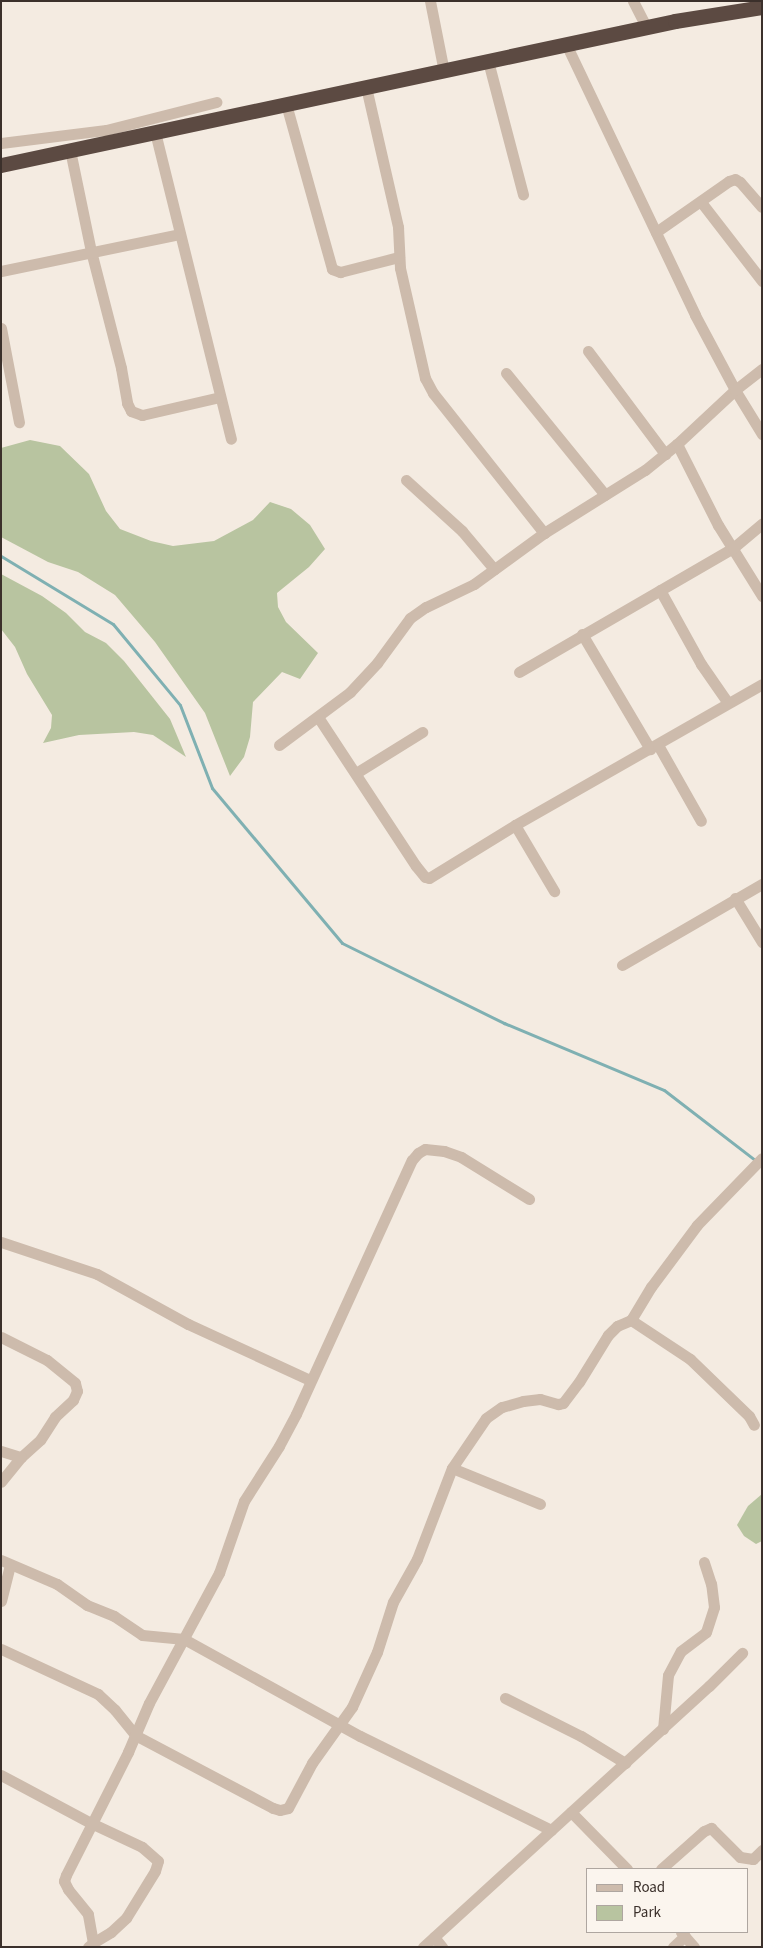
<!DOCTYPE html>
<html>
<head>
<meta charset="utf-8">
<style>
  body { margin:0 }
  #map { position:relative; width:763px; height:1948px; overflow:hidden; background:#f4ebe1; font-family:"Source Sans 3",sans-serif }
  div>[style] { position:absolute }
  .green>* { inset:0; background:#b8c4a0 }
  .stream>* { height:3px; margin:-1.5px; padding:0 1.5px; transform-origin:1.5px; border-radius:1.5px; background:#7fb0b2 }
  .street>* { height:11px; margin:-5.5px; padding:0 5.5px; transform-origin:5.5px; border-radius:5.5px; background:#cdbbac }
  .highway>* { height:15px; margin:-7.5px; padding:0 7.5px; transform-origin:7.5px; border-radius:7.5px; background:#5c4a42 }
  span { translate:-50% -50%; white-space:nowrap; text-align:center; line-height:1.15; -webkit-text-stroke:4px #fbf5ee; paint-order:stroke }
  .frame { position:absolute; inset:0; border:2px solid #3b302b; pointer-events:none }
  .legend { position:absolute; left:586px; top:1868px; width:162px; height:65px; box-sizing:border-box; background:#fbf5ee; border:1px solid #aea6a0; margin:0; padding:6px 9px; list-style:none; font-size:15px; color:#3b302b }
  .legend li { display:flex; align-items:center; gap:10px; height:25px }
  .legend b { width:25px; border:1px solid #aea6a0 }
</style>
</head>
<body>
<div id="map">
  <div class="green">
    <i style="clip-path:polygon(30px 440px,60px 446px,89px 474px,106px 511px,120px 529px,151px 541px,173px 546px,214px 541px,253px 520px,270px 502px,291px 509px,310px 525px,325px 549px,309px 567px,277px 593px,278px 607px,286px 622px,318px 653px,300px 679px,282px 672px,253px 702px,250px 737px,244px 757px,230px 776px,205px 713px,155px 642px,115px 595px,78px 572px,48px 562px,1px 537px,1px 448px)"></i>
    <i style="clip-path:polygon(1px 574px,42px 596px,66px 613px,85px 632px,106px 643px,124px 661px,170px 719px,186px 757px,153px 735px,134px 732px,79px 735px,43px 743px,51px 728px,52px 715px,27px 674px,15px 647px,1px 629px)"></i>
    <i style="clip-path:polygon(762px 1494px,762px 1541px,756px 1544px,744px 1536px,737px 1525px,748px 1506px)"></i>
  </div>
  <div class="stream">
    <i style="left:1px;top:556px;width:131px;rotate:31.3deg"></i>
    <i style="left:113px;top:624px;width:105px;rotate:50.4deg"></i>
    <i style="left:180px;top:705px;width:89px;rotate:68.9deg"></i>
    <i style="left:212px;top:788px;width:202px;rotate:50deg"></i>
    <i style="left:342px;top:943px;width:181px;rotate:26.3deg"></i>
    <i style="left:504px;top:1023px;width:173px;rotate:22.7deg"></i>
    <i style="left:664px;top:1090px;width:115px;rotate:37.6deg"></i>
  </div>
  <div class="street">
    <i style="left:430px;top:1px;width:72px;rotate:78.8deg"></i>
    <i style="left:633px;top:1px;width:29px;rotate:63deg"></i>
    <i style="left:566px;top:44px;width:300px;rotate:64.5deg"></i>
    <i style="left:695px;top:315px;width:85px;rotate:61.9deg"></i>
    <i style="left:735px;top:390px;width:52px;rotate:58.5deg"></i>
    <i style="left:488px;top:61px;width:138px;rotate:75.3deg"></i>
    <i style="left:366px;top:87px;width:144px;rotate:77.1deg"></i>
    <i style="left:398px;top:227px;width:41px;rotate:87.2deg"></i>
    <i style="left:400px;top:268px;width:113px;rotate:77.2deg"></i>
    <i style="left:425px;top:378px;width:17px;rotate:62deg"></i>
    <i style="left:433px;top:393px;width:179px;rotate:51.6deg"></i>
    <i style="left:286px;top:104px;width:171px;rotate:74.4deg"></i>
    <i style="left:332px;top:269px;width:9px;rotate:21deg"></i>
    <i style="left:340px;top:272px;width:61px;rotate:-14.3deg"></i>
    <i style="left:155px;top:132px;width:316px;rotate:76.1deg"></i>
    <i style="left:1px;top:143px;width:106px;rotate:-7.1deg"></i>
    <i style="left:106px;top:130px;width:114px;rotate:-14.2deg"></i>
    <i style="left:70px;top:150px;width:103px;rotate:78.3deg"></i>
    <i style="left:91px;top:251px;width:121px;rotate:75.6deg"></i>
    <i style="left:121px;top:368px;width:36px;rotate:80deg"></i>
    <i style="left:127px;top:403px;width:9px;rotate:63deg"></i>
    <i style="left:131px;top:411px;width:12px;rotate:20deg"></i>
    <i style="left:142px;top:415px;width:80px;rotate:-13deg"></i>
    <i style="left:701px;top:202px;width:100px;rotate:52.3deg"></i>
    <i style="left:656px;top:232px;width:89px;rotate:-34.9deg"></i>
    <i style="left:729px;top:181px;width:6px;rotate:-18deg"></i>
    <i style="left:735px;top:179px;width:6px;rotate:31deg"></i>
    <i style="left:740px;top:182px;width:33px;rotate:49deg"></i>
    <i style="left:1px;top:271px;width:182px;rotate:-11.7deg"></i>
    <i style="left:1px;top:328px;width:96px;rotate:79.2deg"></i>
    <i style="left:588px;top:351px;width:129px;rotate:53.2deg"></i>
    <i style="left:506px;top:373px;width:157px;rotate:50.9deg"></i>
    <i style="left:677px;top:444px;width:91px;rotate:63.2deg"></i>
    <i style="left:718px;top:525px;width:84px;rotate:58.2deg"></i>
    <i style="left:406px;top:480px;width:76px;rotate:42.3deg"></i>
    <i style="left:462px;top:531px;width:50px;rotate:49.9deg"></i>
    <i style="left:660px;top:590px;width:85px;rotate:61deg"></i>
    <i style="left:701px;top:664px;width:47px;rotate:55.3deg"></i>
    <i style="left:582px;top:634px;width:134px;rotate:59.4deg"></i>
    <i style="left:519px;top:672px;width:247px;rotate:-30.1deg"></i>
    <i style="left:733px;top:548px;width:38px;rotate:-40deg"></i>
    <i style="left:318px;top:717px;width:178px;rotate:56.7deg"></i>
    <i style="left:416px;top:866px;width:14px;rotate:51deg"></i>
    <i style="left:425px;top:877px;width:4px;rotate:14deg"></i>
    <i style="left:429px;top:878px;width:101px;rotate:-31.6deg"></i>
    <i style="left:515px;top:825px;width:284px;rotate:-29.7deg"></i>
    <i style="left:279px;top:745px;width:89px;rotate:-36.7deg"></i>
    <i style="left:350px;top:692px;width:40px;rotate:-47deg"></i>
    <i style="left:377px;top:663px;width:56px;rotate:-53.7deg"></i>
    <i style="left:410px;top:618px;width:19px;rotate:-35deg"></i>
    <i style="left:426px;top:607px;width:53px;rotate:-25.6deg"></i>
    <i style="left:474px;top:584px;width:87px;rotate:-36.1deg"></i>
    <i style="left:544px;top:533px;width:119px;rotate:-32deg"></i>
    <i style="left:645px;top:470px;width:41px;rotate:-39.1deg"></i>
    <i style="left:677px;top:444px;width:79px;rotate:-43deg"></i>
    <i style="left:735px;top:390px;width:34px;rotate:-38deg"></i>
    <i style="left:658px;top:745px;width:87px;rotate:60.5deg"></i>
    <i style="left:356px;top:773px;width:78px;rotate:-31.8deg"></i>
    <i style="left:515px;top:825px;width:77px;rotate:59.4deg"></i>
    <i style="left:735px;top:898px;width:52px;rotate:58.5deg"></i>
    <i style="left:622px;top:965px;width:162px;rotate:-30.1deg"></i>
    <i style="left:1px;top:1242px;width:101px;rotate:18.4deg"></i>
    <i style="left:97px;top:1274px;width:104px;rotate:28.8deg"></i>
    <i style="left:188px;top:1324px;width:134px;rotate:24.7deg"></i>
    <i style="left:631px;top:1320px;width:71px;rotate:33.5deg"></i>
    <i style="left:690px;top:1359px;width:82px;rotate:44deg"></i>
    <i style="left:749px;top:1416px;width:10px;rotate:61deg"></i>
    <i style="left:1px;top:1337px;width:51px;rotate:26.6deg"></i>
    <i style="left:47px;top:1360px;width:36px;rotate:39deg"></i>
    <i style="left:75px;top:1383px;width:8px;rotate:76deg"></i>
    <i style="left:77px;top:1391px;width:10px;rotate:114deg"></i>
    <i style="left:73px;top:1400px;width:25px;rotate:137deg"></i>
    <i style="left:55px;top:1417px;width:27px;rotate:123deg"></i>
    <i style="left:40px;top:1440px;width:25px;rotate:138deg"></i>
    <i style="left:21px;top:1457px;width:32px;rotate:129deg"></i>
    <i style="left:1px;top:1451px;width:21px;rotate:17deg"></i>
    <i style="left:452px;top:1468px;width:95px;rotate:22.2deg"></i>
    <i style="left:1px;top:1560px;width:61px;rotate:23.2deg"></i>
    <i style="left:57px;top:1584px;width:37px;rotate:35deg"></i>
    <i style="left:87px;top:1605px;width:29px;rotate:22deg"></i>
    <i style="left:114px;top:1616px;width:34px;rotate:34deg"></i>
    <i style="left:142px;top:1635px;width:42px;rotate:5.4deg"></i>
    <i style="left:184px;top:1639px;width:201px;rotate:28.9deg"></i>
    <i style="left:360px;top:1736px;width:213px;rotate:26.2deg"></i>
    <i style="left:1px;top:1601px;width:37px;rotate:-76deg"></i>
    <i style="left:1px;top:1649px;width:107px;rotate:24.9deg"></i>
    <i style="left:98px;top:1694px;width:23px;rotate:43deg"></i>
    <i style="left:115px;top:1710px;width:32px;rotate:51deg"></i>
    <i style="left:135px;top:1735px;width:156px;rotate:27.9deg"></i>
    <i style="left:273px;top:1808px;width:7px;rotate:16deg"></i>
    <i style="left:280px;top:1810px;width:8px;rotate:-14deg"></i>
    <i style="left:288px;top:1808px;width:51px;rotate:-61.9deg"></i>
    <i style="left:312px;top:1763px;width:69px;rotate:-54.5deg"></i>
    <i style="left:352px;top:1707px;width:60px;rotate:-65.6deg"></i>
    <i style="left:377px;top:1652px;width:52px;rotate:-72.3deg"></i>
    <i style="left:393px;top:1602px;width:49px;rotate:-60.8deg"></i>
    <i style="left:417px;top:1559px;width:97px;rotate:-69deg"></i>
    <i style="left:452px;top:1468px;width:60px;rotate:-55.8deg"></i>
    <i style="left:486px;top:1418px;width:19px;rotate:-35deg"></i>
    <i style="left:502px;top:1407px;width:22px;rotate:-16deg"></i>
    <i style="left:523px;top:1401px;width:17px;rotate:-7deg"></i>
    <i style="left:540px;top:1399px;width:19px;rotate:16deg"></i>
    <i style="left:558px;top:1404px;width:5px;rotate:-11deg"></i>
    <i style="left:563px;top:1403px;width:26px;rotate:-53deg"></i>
    <i style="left:579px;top:1382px;width:55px;rotate:-58.3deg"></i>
    <i style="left:608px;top:1335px;width:13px;rotate:-45deg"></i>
    <i style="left:617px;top:1326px;width:15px;rotate:-23deg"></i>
    <i style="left:631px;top:1320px;width:39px;rotate:-59deg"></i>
    <i style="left:651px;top:1287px;width:77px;rotate:-53.4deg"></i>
    <i style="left:697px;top:1225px;width:93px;rotate:-45.9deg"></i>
    <i style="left:505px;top:1698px;width:85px;rotate:26.6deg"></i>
    <i style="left:581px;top:1736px;width:52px;rotate:31.5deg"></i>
    <i style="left:663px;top:1729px;width:54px;rotate:-84.7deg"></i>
    <i style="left:668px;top:1675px;width:27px;rotate:-62deg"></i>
    <i style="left:681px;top:1651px;width:31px;rotate:-37deg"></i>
    <i style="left:706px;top:1632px;width:26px;rotate:-72deg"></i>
    <i style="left:714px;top:1607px;width:23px;rotate:-97deg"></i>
    <i style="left:711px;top:1584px;width:23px;rotate:-108deg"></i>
    <i style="left:1px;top:1775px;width:102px;rotate:28.1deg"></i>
    <i style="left:91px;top:1823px;width:56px;rotate:25.2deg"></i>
    <i style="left:142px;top:1847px;width:21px;rotate:41deg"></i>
    <i style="left:158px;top:1861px;width:10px;rotate:107deg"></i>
    <i style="left:155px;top:1871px;width:55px;rotate:121.7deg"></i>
    <i style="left:126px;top:1918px;width:21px;rotate:137deg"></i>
    <i style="left:111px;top:1932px;width:21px;rotate:149deg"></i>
    <i style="left:571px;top:1812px;width:80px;rotate:45.5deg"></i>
    <i style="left:661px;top:1869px;width:57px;rotate:-41.5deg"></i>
    <i style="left:704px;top:1831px;width:8px;rotate:-23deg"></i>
    <i style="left:711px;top:1828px;width:41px;rotate:45deg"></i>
    <i style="left:740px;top:1857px;width:13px;rotate:9deg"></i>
    <i style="left:753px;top:1859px;width:13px;rotate:-45deg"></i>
    <i style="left:681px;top:1932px;width:20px;rotate:49deg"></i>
    <i style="left:434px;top:1937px;width:13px;rotate:51deg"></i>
    <i style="left:88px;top:1947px;width:6px;rotate:-39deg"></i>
    <i style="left:93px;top:1943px;width:29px;rotate:-100deg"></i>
    <i style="left:88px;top:1914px;width:32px;rotate:-129deg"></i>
    <i style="left:68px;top:1889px;width:9px;rotate:-117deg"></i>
    <i style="left:64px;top:1881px;width:6px;rotate:-72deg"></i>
    <i style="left:66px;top:1875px;width:138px;rotate:-63.2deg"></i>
    <i style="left:128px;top:1752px;width:53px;rotate:-66.8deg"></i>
    <i style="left:149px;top:1703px;width:148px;rotate:-61.7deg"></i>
    <i style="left:219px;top:1573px;width:76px;rotate:-70.9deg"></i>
    <i style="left:244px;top:1501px;width:65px;rotate:-57.5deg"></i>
    <i style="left:279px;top:1446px;width:36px;rotate:-62deg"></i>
    <i style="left:296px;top:1414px;width:279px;rotate:-65.5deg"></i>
    <i style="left:412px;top:1160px;width:9px;rotate:-49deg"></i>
    <i style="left:418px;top:1153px;width:8px;rotate:-30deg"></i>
    <i style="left:425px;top:1149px;width:19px;rotate:6deg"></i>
    <i style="left:444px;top:1151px;width:18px;rotate:19deg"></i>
    <i style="left:461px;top:1157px;width:80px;rotate:31.7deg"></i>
    <i style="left:423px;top:1947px;width:387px;rotate:-42.4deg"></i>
    <i style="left:709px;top:1686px;width:47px;rotate:-45deg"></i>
    <i style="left:673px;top:1947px;width:16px;rotate:-43deg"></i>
  </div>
  <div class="highway">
    <i style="left:1px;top:165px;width:689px;rotate:-12.06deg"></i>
    <i style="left:675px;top:21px;width:88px;rotate:-9.1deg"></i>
  </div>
  <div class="frame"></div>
  <ul class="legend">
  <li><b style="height:6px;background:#cdbbac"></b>Road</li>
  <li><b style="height:14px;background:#b8c4a0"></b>Park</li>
  </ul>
</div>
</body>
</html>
